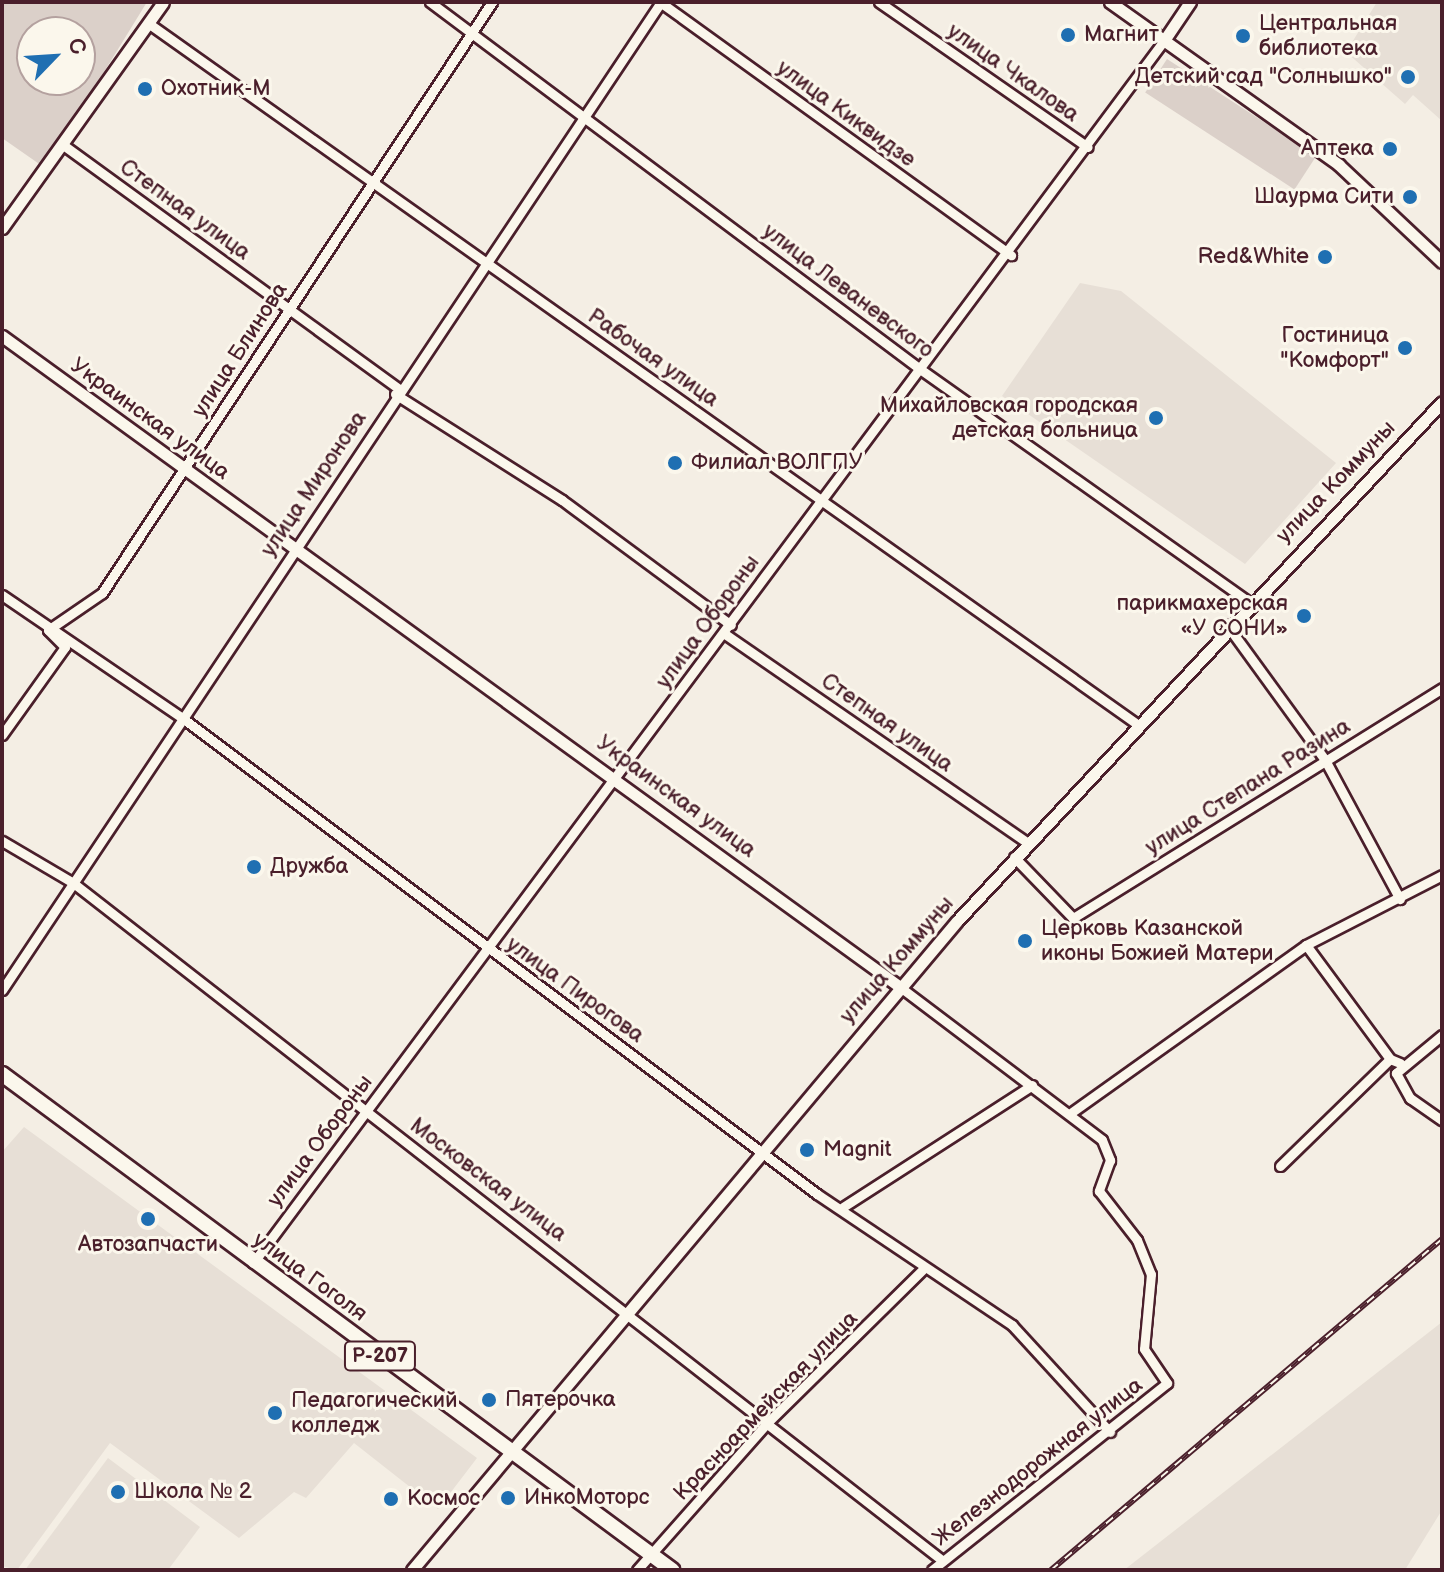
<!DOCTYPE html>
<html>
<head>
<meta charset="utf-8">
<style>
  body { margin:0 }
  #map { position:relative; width:1444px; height:1572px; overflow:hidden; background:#f4eee4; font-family:"Balsamiq Sans",sans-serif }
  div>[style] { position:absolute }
  .built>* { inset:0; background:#e7dfd6 }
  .green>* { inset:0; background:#dbd0c9; transform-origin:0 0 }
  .roads { filter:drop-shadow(2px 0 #4a1f2b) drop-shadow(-2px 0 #4a1f2b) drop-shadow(0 2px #4a1f2b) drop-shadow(0 -2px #4a1f2b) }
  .minor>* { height:9px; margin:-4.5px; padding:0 4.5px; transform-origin:4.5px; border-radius:4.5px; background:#fbf7ec }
  .tertiary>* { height:11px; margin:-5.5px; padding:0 5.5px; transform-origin:5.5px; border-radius:5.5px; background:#fbf7ec }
  .primary>* { height:14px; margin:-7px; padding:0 7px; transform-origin:7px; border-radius:7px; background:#fbf7ec }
  .rail>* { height:6px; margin-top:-3px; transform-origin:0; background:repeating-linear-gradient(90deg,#fbf7ec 0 9px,#4a1f2b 0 18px); box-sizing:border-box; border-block:2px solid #4a1f2b }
  .dots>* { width:22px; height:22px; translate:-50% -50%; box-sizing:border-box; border:4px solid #fbf7ec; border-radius:50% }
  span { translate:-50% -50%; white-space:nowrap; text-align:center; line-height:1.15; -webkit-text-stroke:6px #fbf7ec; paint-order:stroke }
  .shield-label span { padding:2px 6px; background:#fbf7ec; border:2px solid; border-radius:6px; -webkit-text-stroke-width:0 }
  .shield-label { font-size:20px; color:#4a1f2b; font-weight:700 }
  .poi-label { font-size:22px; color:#4a1f2b }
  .left { translate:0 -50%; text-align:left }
  .right { translate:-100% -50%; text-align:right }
  .street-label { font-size:22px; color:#4a1f2b }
  .frame { position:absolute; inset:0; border:4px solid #4a1f2b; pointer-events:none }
  .north { position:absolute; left:16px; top:16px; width:80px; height:80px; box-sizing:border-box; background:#fbf7ec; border:2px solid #b4a19f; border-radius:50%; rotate:65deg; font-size:22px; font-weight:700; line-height:32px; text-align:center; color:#4a1f2b }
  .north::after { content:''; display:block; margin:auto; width:28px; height:36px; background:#1f6fb2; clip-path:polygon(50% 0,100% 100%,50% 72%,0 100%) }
</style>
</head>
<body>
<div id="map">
  <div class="built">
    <i style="clip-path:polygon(1377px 2px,1442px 2px,1442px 121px,1413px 95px,1405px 104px,1346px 52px)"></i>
    <i style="clip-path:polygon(1080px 283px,1121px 291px,1336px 463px,1245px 564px,1002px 396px)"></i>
    <i style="clip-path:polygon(24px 1127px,477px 1458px,438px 1509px,354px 1443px,306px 1498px,294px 1492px,239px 1538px,110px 1443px,17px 1570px,2px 1566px,2px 1152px)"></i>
    <i style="clip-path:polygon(1442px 1322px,1442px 1510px,1405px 1570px,1124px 1570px)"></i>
    <i style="clip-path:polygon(108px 1458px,200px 1527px,168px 1570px,25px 1570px)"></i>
  </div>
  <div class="green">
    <i style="clip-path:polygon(evenodd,2px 2px,147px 2px,45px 168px,2px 138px,2px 2px,32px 32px,80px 32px,80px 80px,32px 80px,32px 32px)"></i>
    <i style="left:1167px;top:59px;width:178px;height:40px;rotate:33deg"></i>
  </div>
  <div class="roads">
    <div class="minor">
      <i style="left:430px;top:2px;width:612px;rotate:36.83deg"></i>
      <i style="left:920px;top:369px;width:403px;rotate:35.3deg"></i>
      <i style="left:660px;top:2px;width:433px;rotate:35.8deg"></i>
      <i style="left:879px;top:2px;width:254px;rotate:34.8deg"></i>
      <i style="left:148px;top:23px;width:1212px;rotate:35.33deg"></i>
      <i style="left:66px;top:147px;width:412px;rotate:36deg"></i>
      <i style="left:395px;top:394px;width:198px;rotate:32.4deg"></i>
      <i style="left:562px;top:500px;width:210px;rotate:36.5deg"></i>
      <i style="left:2px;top:595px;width:217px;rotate:34.3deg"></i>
      <i style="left:181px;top:717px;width:795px;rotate:36.87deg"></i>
      <i style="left:817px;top:1194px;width:235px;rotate:33.9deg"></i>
      <i style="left:1012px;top:1325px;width:145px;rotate:47.5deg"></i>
      <i style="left:1227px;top:625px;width:167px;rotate:54deg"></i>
      <i style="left:1325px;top:760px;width:158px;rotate:61.7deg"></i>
      <i style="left:725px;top:634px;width:367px;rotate:34.6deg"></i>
      <i style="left:2px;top:735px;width:108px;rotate:-54.4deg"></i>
      <i style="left:65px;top:647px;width:24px;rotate:-135deg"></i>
      <i style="left:48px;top:630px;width:65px;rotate:-34.4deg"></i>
      <i style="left:102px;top:593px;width:708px;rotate:-56.58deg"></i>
      <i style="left:2px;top:841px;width:81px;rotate:30.4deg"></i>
      <i style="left:72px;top:882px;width:1104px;rotate:37.94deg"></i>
      <i style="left:1014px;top:857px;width:85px;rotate:46deg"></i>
      <i style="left:1073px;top:918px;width:435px;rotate:-31.9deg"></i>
      <i style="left:1306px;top:945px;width:142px;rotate:53.6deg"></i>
      <i style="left:900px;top:987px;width:253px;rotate:37.1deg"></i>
      <i style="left:1102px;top:1140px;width:22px;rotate:68deg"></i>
      <i style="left:1110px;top:1160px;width:33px;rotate:110deg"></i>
      <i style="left:1099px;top:1191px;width:62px;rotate:52.2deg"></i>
      <i style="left:1137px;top:1240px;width:37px;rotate:68deg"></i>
      <i style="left:1151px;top:1274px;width:75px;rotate:95.3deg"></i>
      <i style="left:1144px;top:1349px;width:41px;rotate:55.9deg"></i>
      <i style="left:1167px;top:1383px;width:300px;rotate:141.5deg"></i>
      <i style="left:2px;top:990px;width:1188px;rotate:-56.3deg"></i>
      <i style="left:1442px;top:1035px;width:60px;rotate:140.4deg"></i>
      <i style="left:1396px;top:1073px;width:29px;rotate:61deg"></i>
      <i style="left:1410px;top:1098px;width:39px;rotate:35deg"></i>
      <i style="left:1072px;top:1112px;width:287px;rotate:-35.5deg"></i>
      <i style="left:1306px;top:945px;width:153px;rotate:-27.2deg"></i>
      <i style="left:1280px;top:1166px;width:153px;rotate:-44.2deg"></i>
      <i style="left:1390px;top:1059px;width:11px;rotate:22deg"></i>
      <i style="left:843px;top:1207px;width:225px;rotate:-32.8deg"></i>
      <i style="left:253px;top:1263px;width:1526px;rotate:-53.31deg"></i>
      <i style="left:637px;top:1570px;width:196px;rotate:-48.5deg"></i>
      <i style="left:767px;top:1423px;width:219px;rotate:-44.6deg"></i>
    </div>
    <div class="tertiary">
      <i style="left:1110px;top:2px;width:281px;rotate:35.4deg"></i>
      <i style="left:1339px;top:165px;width:141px;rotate:43.3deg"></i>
      <i style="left:1165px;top:39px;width:45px;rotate:-56deg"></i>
      <i style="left:2px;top:228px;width:277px;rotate:-54.5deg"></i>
      <i style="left:2px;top:336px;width:1109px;rotate:35.94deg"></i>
      <i style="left:412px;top:1570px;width:847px;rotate:-49.98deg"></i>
      <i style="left:957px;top:921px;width:710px;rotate:-46.94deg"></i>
    </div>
    <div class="primary">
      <i style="left:2px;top:1074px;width:834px;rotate:36.51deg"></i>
    </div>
  </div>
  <div class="rail">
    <i style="left:1051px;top:1570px;width:512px;rotate:-40.25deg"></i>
  </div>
  <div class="dots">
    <i style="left:1068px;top:35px;background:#1f6fb2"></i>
    <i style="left:1243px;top:36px;background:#1f6fb2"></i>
    <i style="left:1408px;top:77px;background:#1f6fb2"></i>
    <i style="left:145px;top:89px;background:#1f6fb2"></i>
    <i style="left:1390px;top:149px;background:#1f6fb2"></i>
    <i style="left:1410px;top:197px;background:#1f6fb2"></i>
    <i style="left:1325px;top:257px;background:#1f6fb2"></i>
    <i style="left:1405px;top:348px;background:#1f6fb2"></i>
    <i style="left:1156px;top:418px;background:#1f6fb2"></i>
    <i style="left:675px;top:463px;background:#1f6fb2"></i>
    <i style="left:1304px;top:616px;background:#1f6fb2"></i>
    <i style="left:254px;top:867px;background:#1f6fb2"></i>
    <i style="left:1025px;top:941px;background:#1f6fb2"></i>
    <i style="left:807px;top:1150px;background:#1f6fb2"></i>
    <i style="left:148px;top:1219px;background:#1f6fb2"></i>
    <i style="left:489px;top:1400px;background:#1f6fb2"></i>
    <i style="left:275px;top:1413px;background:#1f6fb2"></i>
    <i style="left:118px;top:1492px;background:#1f6fb2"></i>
    <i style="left:508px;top:1498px;background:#1f6fb2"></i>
    <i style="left:391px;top:1499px;background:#1f6fb2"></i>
  </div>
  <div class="shield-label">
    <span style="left:380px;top:1356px">Р-207</span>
  </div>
  <div class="poi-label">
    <span class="left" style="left:1259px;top:36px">Центральная<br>библиотека</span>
    <span class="left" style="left:1084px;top:35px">Магнит</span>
    <span class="right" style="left:1392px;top:77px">Детский сад "Солнышко"</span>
    <span class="left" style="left:161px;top:89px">Охотник-М</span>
    <span class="right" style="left:1374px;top:149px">Аптека</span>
    <span class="right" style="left:1394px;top:197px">Шаурма Сити</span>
    <span class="right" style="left:1309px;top:257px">Red&amp;White</span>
    <span class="right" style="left:1389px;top:348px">Гостиница<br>"Комфорт"</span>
    <span class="right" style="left:1138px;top:418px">Михайловская городская<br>детская больница</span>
    <span class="left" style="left:691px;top:463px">Филиал ВОЛГПУ</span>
    <span class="right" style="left:1288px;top:616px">парикмахерская<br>«У СОНИ»</span>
    <span class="left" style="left:270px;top:867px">Дружба</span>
    <span class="left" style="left:1041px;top:941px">Церковь Казанской<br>иконы Божией Матери</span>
    <span class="left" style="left:823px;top:1150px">Magnit</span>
    <span style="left:148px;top:1245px">Автозапчасти</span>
    <span class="left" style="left:291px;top:1413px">Педагогический<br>колледж</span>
    <span class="left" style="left:505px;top:1400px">Пятерочка</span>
    <span class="left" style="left:134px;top:1492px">Школа № 2</span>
    <span class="left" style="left:524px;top:1498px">ИнкоМоторс</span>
    <span class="left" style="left:407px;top:1499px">Космос</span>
  </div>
  <div class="street-label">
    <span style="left:1013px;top:73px;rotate:35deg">улица Чкалова</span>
    <span style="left:846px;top:114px;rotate:36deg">улица Киквидзе</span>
    <span style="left:185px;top:210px;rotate:36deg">Степная улица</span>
    <span style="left:848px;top:291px;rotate:37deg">улица Леваневского</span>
    <span style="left:240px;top:350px;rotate:-57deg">улица Блинова</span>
    <span style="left:653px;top:358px;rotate:35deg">Рабочая улица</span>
    <span style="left:150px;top:419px;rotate:36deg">Украинская улица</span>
    <span style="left:1336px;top:482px;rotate:-46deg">улица Коммуны</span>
    <span style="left:314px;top:484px;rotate:-56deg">улица Миронова</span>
    <span style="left:708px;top:622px;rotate:-54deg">улица Обороны</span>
    <span style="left:887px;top:723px;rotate:35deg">Степная улица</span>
    <span style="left:1248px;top:787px;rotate:-32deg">улица Степана Разина</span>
    <span style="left:676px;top:797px;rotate:36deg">Украинская улица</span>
    <span style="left:897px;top:960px;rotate:-49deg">улица Коммуны</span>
    <span style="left:575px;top:990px;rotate:36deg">улица Пирогова</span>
    <span style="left:320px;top:1141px;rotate:-53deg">улица Обороны</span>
    <span style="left:488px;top:1180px;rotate:37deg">Московская улица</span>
    <span style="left:310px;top:1277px;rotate:36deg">улица Гоголя</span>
    <span style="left:766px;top:1406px;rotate:-46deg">Красноармейская улица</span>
    <span style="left:1038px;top:1462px;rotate:-38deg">Железнодорожная улица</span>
  </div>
  <div class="frame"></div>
  <div class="north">С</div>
</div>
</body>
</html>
